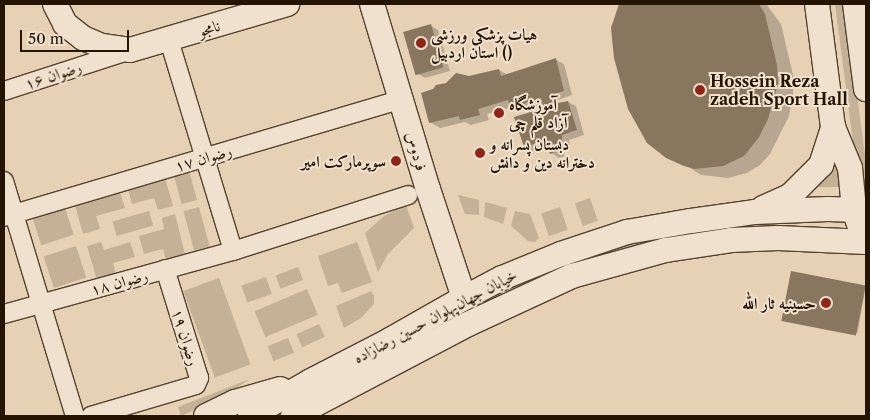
<!DOCTYPE html>
<html>
<head>
<meta charset="utf-8">
<style>
  body { margin:0 }
  #map { position:relative; width:870px; height:420px; overflow:hidden; background:#e6d1b4; font-family:"Libre Caslon Text",Amiri,serif }
  div>[style] { position:absolute }
  .green>* { inset:0; background:#c5b196; transform-origin:0 0 }
  .shadow>* { inset:0; background:#0003; transform-origin:0 0 }
  .building>* { inset:0; background:#89765e; transform-origin:0 0 }
  .roads { filter:drop-shadow(1px 0 #55432e) drop-shadow(-1px 0 #55432e) drop-shadow(0 1px #55432e) drop-shadow(0 -1px #55432e) }
  .street>* { height:18px; margin:-9px; padding:0 9px; transform-origin:9px; border-radius:9px; background:#efe1ce }
  .secondary>* { height:24px; margin:-12px; padding:0 12px; transform-origin:12px; border-radius:12px; background:#efe1ce }
  .dots>* { width:14px; height:14px; translate:-50% -50%; box-sizing:border-box; border:2px solid #efe1ce; border-radius:50% }
  span { translate:-50% -50%; white-space:nowrap; text-align:center; line-height:1.15; -webkit-text-stroke:4px #efe1ce; paint-order:stroke }
  .street-label { font-size:16px; color:#251401 }
  .poi-label { font-size:16px; color:#251401; font-weight:700 }
  .left { translate:0 -50%; text-align:left }
  .right { translate:-100% -50%; text-align:right }
  .frame { position:absolute; inset:0; border:5px solid #251401; pointer-events:none }
  .scale { position:absolute; left:20px; top:30px; width:109px; height:22px; box-sizing:border-box; border:2px solid #251401; border-top:0; padding-left:6px; font-size:15px; line-height:18px; white-space:nowrap; color:#251401; -webkit-text-stroke:4px #efe1ce; paint-order:stroke }
</style>
</head>
<body>
<div id="map">
  <div class="green">
    <i style="clip-path:polygon(835px 4px,845px 4px,866px 163px,866px 184px,862px 183px,854px 150px)"></i>
    <i style="clip-path:polygon(837px 157px,839px 187px,807px 187px)"></i>
    <i style="left:189px;top:170px;width:31px;height:16px;rotate:75deg"></i>
    <i style="clip-path:polygon(165px 178px,173px 206px,158px 210px,154px 198px,132px 204px,128px 189px)"></i>
    <i style="clip-path:polygon(120px 192px,125px 208px,96px 216px,100px 229px,83px 234px,75px 205px)"></i>
    <i style="clip-path:polygon(458px 195px,479px 200px,479px 215px,465px 214px)"></i>
    <i style="left:590px;top:198px;width:24px;height:16px;rotate:71deg"></i>
    <i style="clip-path:polygon(485px 202px,507px 208px,503px 224px,484px 217px)"></i>
    <i style="clip-path:polygon(406px 205px,414px 228px,388px 254px,378px 272px,365px 233px,384px 216px)"></i>
    <i style="left:199px;top:207px;width:41px;height:16px;rotate:75deg"></i>
    <i style="left:560px;top:207px;width:24px;height:20px;rotate:71deg"></i>
    <i style="left:65px;top:208px;width:28px;height:34px;rotate:72deg"></i>
    <i style="left:149px;top:211px;width:15px;height:38px;rotate:74deg"></i>
    <i style="clip-path:polygon(515px 211px,530px 214px,539px 238px,535px 242px,528px 241px,511px 226px)"></i>
    <i style="clip-path:polygon(175px 214px,185px 254px,166px 260px,163px 249px,144px 254px,139px 236px,164px 229px,162px 218px)"></i>
    <i style="clip-path:polygon(734px 226px,820px 228px,825px 229px,558px 271px,501px 296px,276px 416px,276px 414px,460px 309px,611px 245px)"></i>
    <i style="clip-path:polygon(101px 242px,104px 250px,130px 242px,135px 257px,113px 263px,116px 274px,97px 280px,87px 246px)"></i>
    <i style="clip-path:polygon(357px 242px,372px 282px,342px 293px,338px 283px,328px 286px,318px 256px)"></i>
    <i style="left:76px;top:246px;width:33px;height:34px;rotate:72deg"></i>
    <i style="left:298px;top:267px;width:14px;height:24px;rotate:69deg"></i>
    <i style="left:266px;top:277px;width:18px;height:26px;rotate:71deg"></i>
    <i style="left:219px;top:278px;width:92px;height:38px;rotate:70deg"></i>
    <i style="left:307px;top:289px;width:28px;height:57px;rotate:67deg"></i>
    <i style="clip-path:polygon(371px 291px,374px 296px,374px 304px,361px 318px,344px 328px,336px 306px)"></i>
    <i style="left:319px;top:324px;width:14px;height:25px;rotate:65deg"></i>
    <i style="left:288px;top:338px;width:16px;height:22px;rotate:68deg"></i>
    <i style="clip-path:polygon(250px 379px,224px 396px,181px 416px,178px 407px)"></i>
  </div>
  <div class="shadow">
    <i style="clip-path:polygon(620px 4px,766px 4px,781px 24px,793px 75px,793px 94px,789px 116px,770px 154px,760px 165px,747px 173px,728px 178px,701px 175px,648px 142px,630px 108px,618px 7px)"></i>
    <i style="clip-path:polygon(430px 25px,438px 30px,450px 71px,425px 78px,417px 73px)"></i>
    <i style="clip-path:polygon(556px 60px,564px 64px,572px 95px,558px 100px,559px 104px,568px 102px,576px 106px,584px 135px,569px 140px,570px 146px,563px 148px,562px 152px,565px 156px,559px 158px,543px 147px,533px 151px,525px 146px,546px 109px,544px 104px,520px 111px,513px 107px,487px 114px,489px 120px,471px 125px,465px 122px,440px 128px,430px 122px,469px 77px,499px 70px,508px 75px)"></i>
    <i style="clip-path:polygon(400px 159px,403px 164px,393px 165px)"></i>
    <i style="left:792px;top:273px;width:75px;height:48px;rotate:10deg"></i>
  </div>
  <div class="building">
    <i style="clip-path:polygon(619px 4px,759px 4px,765px 14px,777px 65px,778px 84px,768px 119px,759px 137px,744px 156px,723px 166px,695px 169px,684px 166px,666px 158px,647px 143px,628px 109px,614px 58px,611px 28px)"></i>
    <i style="left:431px;top:24px;width:45px;height:29px;rotate:74deg"></i>
    <i style="clip-path:polygon(556px 58px,564px 91px,551px 95px,553px 104px,568px 101px,577px 130px,562px 135px,562px 142px,555px 144px,554px 150px,558px 149px,558px 151px,550px 154px,549px 151px,552px 150px,547px 146px,540px 147px,537px 143px,524px 147px,514px 117px,544px 108px,541px 98px,511px 108px,508px 100px,478px 109px,480px 115px,460px 120px,459px 116px,429px 123px,421px 93px,433px 89px,436px 85px,446px 83px,456px 73px,469px 76px,499px 69px,501px 76px)"></i>
    <i style="clip-path:polygon(400px 157px,401px 163px,392px 166px,391px 160px)"></i>
    <i style="left:791px;top:271px;width:76px;height:51px;rotate:11deg"></i>
  </div>
  <div class="roads">
    <div class="street">
      <i style="left:169px;top:40px;width:220px;rotate:73.1deg"></i>
      <i style="left:233px;top:251px;width:184px;rotate:-17.7deg"></i>
      <i style="left:4px;top:91px;width:130px;rotate:-17.9deg"></i>
      <i style="left:4px;top:181px;width:245px;rotate:73.2deg"></i>
      <i style="left:4px;top:217px;width:415px;rotate:-16.5deg"></i>
      <i style="left:4px;top:314px;width:238px;rotate:-15.4deg"></i>
      <i style="left:91px;top:416px;width:109px;rotate:-16.4deg"></i>
      <i style="left:196px;top:385px;width:8px;rotate:-67deg"></i>
      <i style="left:199px;top:378px;width:114px;rotate:-107.3deg"></i>
    </div>
    <div class="secondary">
      <i style="left:55px;top:4px;width:22px;rotate:63deg"></i>
      <i style="left:65px;top:24px;width:23px;rotate:38deg"></i>
      <i style="left:83px;top:38px;width:21px;rotate:23deg"></i>
      <i style="left:102px;top:46px;width:28px;rotate:8deg"></i>
      <i style="left:130px;top:50px;width:164px;rotate:-16.3deg"></i>
      <i style="left:372px;top:4px;width:193px;rotate:73.2deg"></i>
      <i style="left:428px;top:189px;width:115px;rotate:71.7deg"></i>
      <i style="left:817px;top:4px;width:124px;rotate:82.6deg"></i>
      <i style="left:833px;top:127px;width:44px;rotate:67.5deg"></i>
      <i style="left:850px;top:168px;width:41px;rotate:84.4deg"></i>
      <i style="left:854px;top:209px;width:16px;rotate:72deg"></i>
      <i style="left:855px;top:4px;width:86px;rotate:82.6deg"></i>
      <i style="left:763px;top:208px;width:30px;rotate:-24deg"></i>
      <i style="left:790px;top:196px;width:44px;rotate:-45deg"></i>
      <i style="left:821px;top:165px;width:40px;rotate:-72deg"></i>
      <i style="left:206px;top:416px;width:32px;rotate:-26deg"></i>
      <i style="left:235px;top:402px;width:47px;rotate:-16.1deg"></i>
      <i style="left:250px;top:416px;width:70px;rotate:-29.8deg"></i>
      <i style="left:311px;top:381px;width:89px;rotate:-27.4deg"></i>
      <i style="left:390px;top:340px;width:85px;rotate:-29.6deg"></i>
      <i style="left:464px;top:298px;width:43px;rotate:-27.8deg"></i>
      <i style="left:502px;top:278px;width:64px;rotate:-22.1deg"></i>
      <i style="left:561px;top:254px;width:70px;rotate:-18.4deg"></i>
      <i style="left:627px;top:232px;width:65px;rotate:-9.8deg"></i>
      <i style="left:691px;top:221px;width:65px;rotate:-8deg"></i>
      <i style="left:755px;top:212px;width:73px;rotate:-2.4deg"></i>
      <i style="left:828px;top:209px;width:38px;rotate:2deg"></i>
      <i style="left:293px;top:416px;width:198px;rotate:-27.7deg"></i>
      <i style="left:468px;top:324px;width:115px;rotate:-24.8deg"></i>
      <i style="left:572px;top:276px;width:98px;rotate:-15.5deg"></i>
      <i style="left:666px;top:250px;width:66px;rotate:-8.7deg"></i>
      <i style="left:731px;top:240px;width:47px;rotate:-2.4deg"></i>
      <i style="left:778px;top:238px;width:88px;rotate:2.6deg"></i>
    </div>
  </div>
  <div class="dots">
    <i style="left:421px;top:43px;background:#8f2418"></i>
    <i style="left:700px;top:90px;background:#8f2418"></i>
    <i style="left:499px;top:113px;background:#8f2418"></i>
    <i style="left:480px;top:153px;background:#8f2418"></i>
    <i style="left:396px;top:161px;background:#8f2418"></i>
    <i style="left:826px;top:303px;background:#8f2418"></i>
  </div>
  <div class="street-label">
    <span style="left:209px;top:28px;rotate:-17deg">نامجو</span>
    <span style="left:53px;top:75px;rotate:-18deg">رضوان ۱۶</span>
    <span style="left:417px;top:151px;rotate:74deg">فردوس</span>
    <span style="left:203px;top:158px;rotate:-16deg">رضوان ۱۷</span>
    <span style="left:119px;top:282px;rotate:-15deg">رضوان ۱۸</span>
    <span style="left:435px;top:316px;rotate:-28deg">خیابان جهان‌پهلوان حسین رضا‌زاده</span>
    <span style="left:186px;top:337px;rotate:73deg">رضوان ۱۹</span>
  </div>
  <div class="poi-label">
    <span class="left" style="left:431px;top:43px">هیات پزشکی ورزشی<br>استان اردبیل ()</span>
    <span class="left" style="left:710px;top:90px">Hossein Reza<br>zadeh Sport Hall</span>
    <span class="left" style="left:509px;top:113px">آموزشگاه<br>آزاد قلم چی</span>
    <span class="left" style="left:490px;top:153px">دبستان پسرانه و<br>دخترانه دین و دانش</span>
    <span class="right" style="left:386px;top:161px">سوپرمارکت امیر</span>
    <span class="right" style="left:816px;top:303px">حسینیه ثار الله</span>
  </div>
  <div class="frame"></div>
  <div class="scale">50 m</div>
</div>
</body>
</html>
